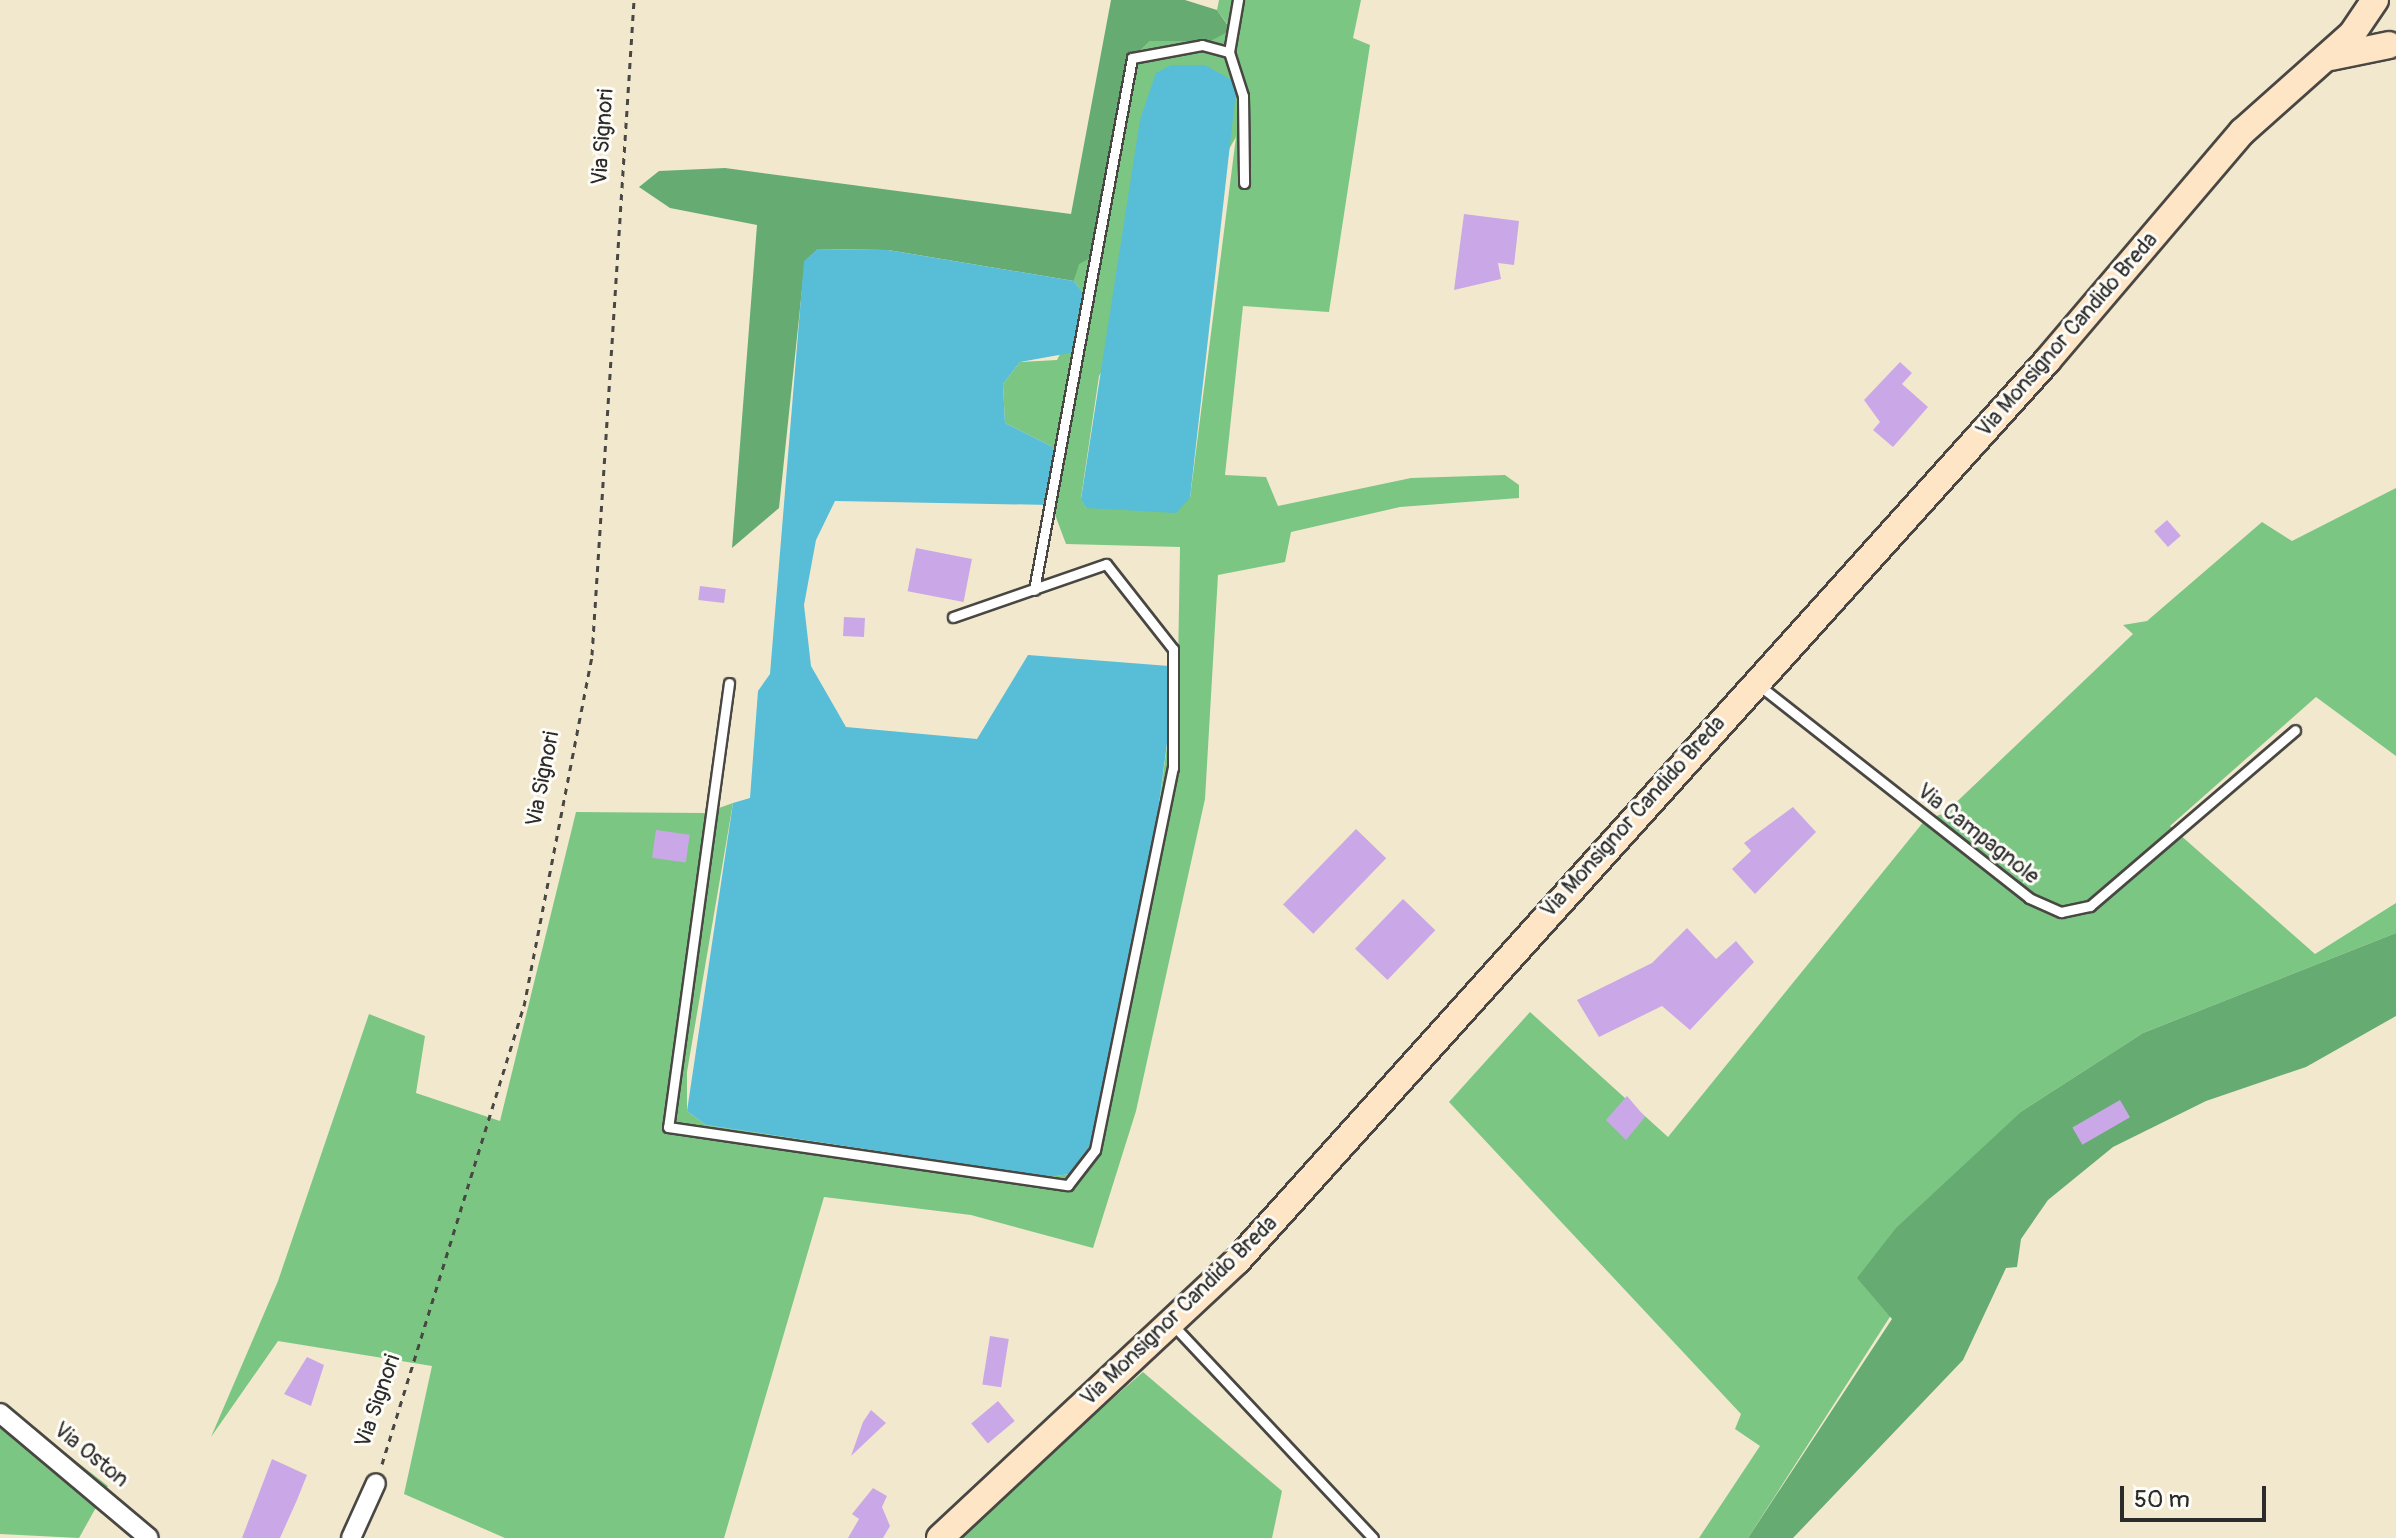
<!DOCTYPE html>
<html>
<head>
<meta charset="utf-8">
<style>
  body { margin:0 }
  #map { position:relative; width:2396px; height:1538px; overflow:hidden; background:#f2e8ce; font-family:Pangolin,sans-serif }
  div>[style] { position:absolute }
  .green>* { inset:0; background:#7cc684 }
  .forest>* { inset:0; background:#65ab72 }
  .water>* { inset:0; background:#58bdd6 }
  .building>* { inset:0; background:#caa8e7; transform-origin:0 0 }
  .path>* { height:3px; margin-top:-1.5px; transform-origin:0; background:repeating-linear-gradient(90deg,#494743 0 6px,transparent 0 12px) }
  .roads { filter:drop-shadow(2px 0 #494743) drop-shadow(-2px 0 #494743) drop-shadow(0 2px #494743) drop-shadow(0 -2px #494743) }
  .lane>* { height:9px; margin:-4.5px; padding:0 4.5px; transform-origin:4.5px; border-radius:4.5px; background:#fff }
  .street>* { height:18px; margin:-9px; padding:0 9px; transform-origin:9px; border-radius:9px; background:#fff }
  .secondary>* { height:26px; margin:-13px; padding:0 13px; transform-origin:13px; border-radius:13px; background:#fde5c5 }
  span { translate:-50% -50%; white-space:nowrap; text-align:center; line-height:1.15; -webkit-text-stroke:6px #fdfcf7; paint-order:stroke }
  .street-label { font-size:22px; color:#2b2b2b }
  .scale { position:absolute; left:2120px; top:1486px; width:146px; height:36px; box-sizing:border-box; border:4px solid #2b2b2b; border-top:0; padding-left:10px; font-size:24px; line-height:28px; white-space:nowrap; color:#2b2b2b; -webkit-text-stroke:6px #fdfcf7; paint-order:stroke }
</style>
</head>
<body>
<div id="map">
  <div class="green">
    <i style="clip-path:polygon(evenodd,1219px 0,1361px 0,1353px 38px,1370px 45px,1329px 312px,1243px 306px,1225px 475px,1266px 477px,1278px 506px,1411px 478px,1505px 475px,1519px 485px,1519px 498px,1400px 507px,1291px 532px,1285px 562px,1218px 575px,1205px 799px,1136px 1111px,1093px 1248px,971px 1215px,824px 1197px,724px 1538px,505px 1538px,404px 1494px,432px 1366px,278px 1341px,211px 1437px,278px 1281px,369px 1014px,425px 1036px,416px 1093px,500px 1121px,576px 812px,705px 813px,733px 803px,687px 1072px,687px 1111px,706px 1125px,1050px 1177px,1069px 1174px,1091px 1144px,1155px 834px,1178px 666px,1180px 547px,1066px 544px,1051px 504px,1051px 446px,1005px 423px,1003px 384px,1020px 362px,1057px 360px,1088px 299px,1074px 281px,1129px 62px,1150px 41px,1211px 41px,1231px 29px,1217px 10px,1219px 0,1236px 137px,1190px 498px,1086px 508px,1081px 498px,1099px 376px,1236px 137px)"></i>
    <i style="clip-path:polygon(2396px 488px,2396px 756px,2316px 697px,2170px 826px,2315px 954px,2396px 903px,2396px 933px,2143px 1033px,2022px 1111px,1748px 1538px,1699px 1538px,1760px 1446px,1735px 1429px,1741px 1414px,1449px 1102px,1530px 1012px,1668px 1137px,1925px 820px,1945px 813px,2133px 634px,2123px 625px,2147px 621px,2262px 522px,2292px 541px)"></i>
    <i style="clip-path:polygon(1143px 1372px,1282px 1491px,1272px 1538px,963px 1538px,962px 1530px)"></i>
    <i style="clip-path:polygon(0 1402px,108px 1486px,79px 1538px,0 1534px)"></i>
  </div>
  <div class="forest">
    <i style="clip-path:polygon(1111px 0,1185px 0,1217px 10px,1231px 30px,1211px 41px,1150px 41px,1129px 62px,1112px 193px,1094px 256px,1079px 264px,1074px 281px,888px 250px,818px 249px,805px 261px,779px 508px,732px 548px,757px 225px,670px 208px,639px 187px,659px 171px,725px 168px,1071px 214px)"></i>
    <i style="clip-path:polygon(2396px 933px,2396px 1016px,2306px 1067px,2206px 1101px,2113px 1147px,2048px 1200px,2021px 1239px,2017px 1267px,2006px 1268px,1963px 1360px,1793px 1538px,1748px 1538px,1892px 1319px,1857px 1278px,1896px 1228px,2022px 1111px,2143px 1033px)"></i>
  </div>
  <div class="water">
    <i style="clip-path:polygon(1171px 65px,1205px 65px,1237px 83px,1190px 498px,1176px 513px,1086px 508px,1081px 499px,1140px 120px,1156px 73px)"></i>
    <i style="clip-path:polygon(818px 249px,888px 250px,1074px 281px,1088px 299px,1081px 351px,1020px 362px,1003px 384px,1005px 423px,1051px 446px,1057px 457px,1051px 505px,835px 501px,816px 540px,804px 605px,811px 666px,846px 727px,977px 739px,1028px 655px,1169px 666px,1170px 721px,1155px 834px,1091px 1144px,1069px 1174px,1050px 1177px,706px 1125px,687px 1111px,733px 803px,750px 798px,758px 691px,770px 674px,804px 261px)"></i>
  </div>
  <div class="building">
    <i style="clip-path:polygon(1464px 214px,1519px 221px,1514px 265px,1498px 263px,1501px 279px,1454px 290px)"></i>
    <i style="clip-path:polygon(1900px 362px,1912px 373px,1902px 384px,1928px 407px,1893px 447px,1873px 430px,1880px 422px,1864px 400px)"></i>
    <i style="left:2167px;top:520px;width:21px;height:17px;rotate:49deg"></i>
    <i style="left:916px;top:548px;width:57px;height:44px;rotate:11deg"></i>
    <i style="left:700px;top:586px;width:26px;height:14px;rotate:7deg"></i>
    <i style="left:844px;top:617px;width:21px;height:19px;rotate:3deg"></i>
    <i style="clip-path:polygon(1793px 807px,1816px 832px,1755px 894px,1732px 869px,1751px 851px,1744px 843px)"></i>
    <i style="left:1356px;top:829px;width:42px;height:105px;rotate:44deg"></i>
    <i style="left:656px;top:830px;width:34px;height:28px;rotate:8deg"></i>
    <i style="left:1403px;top:899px;width:45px;height:69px;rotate:44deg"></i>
    <i style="clip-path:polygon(1687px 928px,1716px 959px,1736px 941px,1754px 962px,1690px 1030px,1662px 1006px,1599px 1037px,1577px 1000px,1652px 963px)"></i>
    <i style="clip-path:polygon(1627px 1096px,1645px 1117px,1626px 1140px,1606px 1120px)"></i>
    <i style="left:2120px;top:1100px;width:20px;height:55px;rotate:60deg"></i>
    <i style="left:990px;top:1336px;width:19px;height:49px;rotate:9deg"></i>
    <i style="clip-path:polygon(307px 1357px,324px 1365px,311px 1406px,284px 1394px)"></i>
    <i style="left:998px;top:1401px;width:26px;height:35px;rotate:50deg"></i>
    <i style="clip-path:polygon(871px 1410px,886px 1423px,851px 1456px,863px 1422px)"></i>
    <i style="clip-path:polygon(272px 1459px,307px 1475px,297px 1500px,280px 1538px,242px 1538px)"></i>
    <i style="clip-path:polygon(873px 1488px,887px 1496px,882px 1507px,890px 1526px,883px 1538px,848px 1538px,859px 1519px,852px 1514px)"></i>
  </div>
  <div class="path">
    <i style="left:382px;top:1464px;width:480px;rotate:-72.8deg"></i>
    <i style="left:524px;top:1006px;width:358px;rotate:-79deg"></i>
    <i style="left:592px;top:655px;width:656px;rotate:-86.33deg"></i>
  </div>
  <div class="roads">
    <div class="lane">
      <i style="left:1229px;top:52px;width:53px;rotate:-80.2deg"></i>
      <i style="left:1034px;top:590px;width:541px;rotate:-79.56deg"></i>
      <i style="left:1132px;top:58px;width:71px;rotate:-10.5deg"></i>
      <i style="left:1202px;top:45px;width:28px;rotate:15deg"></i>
      <i style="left:1229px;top:52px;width:46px;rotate:72.3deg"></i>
      <i style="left:1243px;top:96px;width:87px;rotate:89.3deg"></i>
      <i style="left:729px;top:683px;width:448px;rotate:97.8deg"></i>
      <i style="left:668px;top:1127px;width:404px;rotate:8.3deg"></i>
      <i style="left:1068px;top:1185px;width:44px;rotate:-52.4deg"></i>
      <i style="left:1095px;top:1150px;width:390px;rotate:-78.5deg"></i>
      <i style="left:1173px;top:768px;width:119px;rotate:-90deg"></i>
      <i style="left:1173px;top:649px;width:108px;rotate:-128.2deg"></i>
      <i style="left:1106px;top:564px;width:162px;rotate:160.9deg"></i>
      <i style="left:1760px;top:686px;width:342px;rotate:38.2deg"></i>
      <i style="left:2029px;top:898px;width:35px;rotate:24deg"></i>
      <i style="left:2061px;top:912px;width:30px;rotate:-12deg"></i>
      <i style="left:2090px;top:906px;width:270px;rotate:-40.6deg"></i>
      <i style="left:1173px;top:1325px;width:292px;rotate:46.8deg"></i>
    </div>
    <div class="street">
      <i style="left:0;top:1413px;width:194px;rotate:40deg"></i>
      <i style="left:351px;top:1538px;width:60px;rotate:-65.6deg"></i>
    </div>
    <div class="secondary">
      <i style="left:2331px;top:57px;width:59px;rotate:-11.7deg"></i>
      <i style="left:940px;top:1538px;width:406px;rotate:-43deg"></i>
      <i style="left:1237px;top:1261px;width:1211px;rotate:-48.01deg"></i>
      <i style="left:2047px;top:361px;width:301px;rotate:-49.6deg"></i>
      <i style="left:2242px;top:132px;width:147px;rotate:-41.7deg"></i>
      <i style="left:2352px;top:34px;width:41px;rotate:-55.9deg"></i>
    </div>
  </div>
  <div class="street-label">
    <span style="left:603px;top:137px;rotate:-86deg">Via Signori</span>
    <span style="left:2067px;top:335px;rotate:-49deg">Via Monsignor Candido Breda</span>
    <span style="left:543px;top:779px;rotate:-79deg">Via Signori</span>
    <span style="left:1633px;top:817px;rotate:-48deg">Via Monsignor Candido Breda</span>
    <span style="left:1978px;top:834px;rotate:38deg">Via Campagnole</span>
    <span style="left:1179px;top:1311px;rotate:-44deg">Via Monsignor Candido Breda</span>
    <span style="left:378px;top:1401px;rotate:-71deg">Via Signori</span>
    <span style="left:91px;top:1455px;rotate:39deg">Via Oston</span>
  </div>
  <div class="scale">50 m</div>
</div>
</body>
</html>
